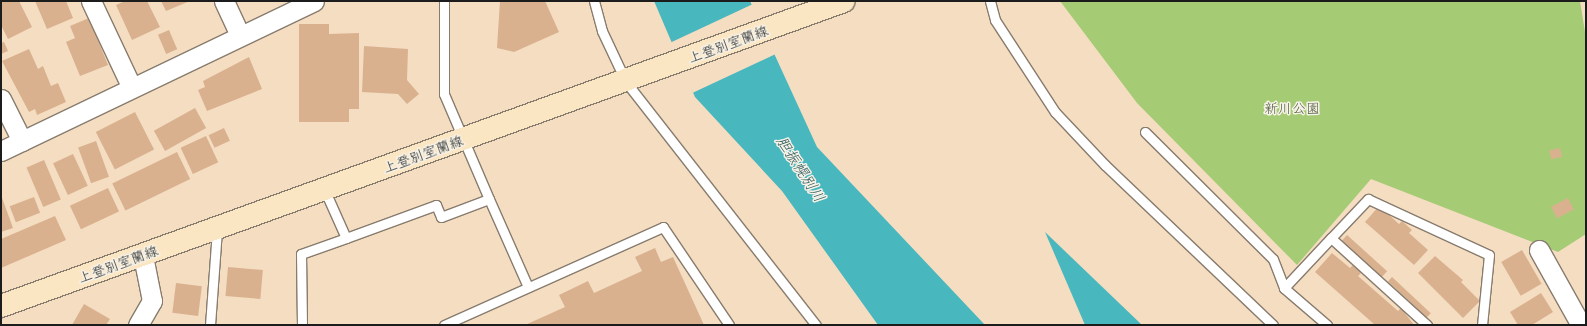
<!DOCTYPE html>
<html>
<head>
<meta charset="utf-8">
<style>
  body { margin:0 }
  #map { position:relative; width:1587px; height:326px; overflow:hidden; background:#f4ddc1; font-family:Delius,"Klee One",sans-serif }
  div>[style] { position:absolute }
  .green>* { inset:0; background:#a6cb75 }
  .water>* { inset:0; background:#48b7be }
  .pier>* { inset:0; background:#f4ddc1; transform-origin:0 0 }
  .building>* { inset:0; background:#dab18f; transform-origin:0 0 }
  .roads { filter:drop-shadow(1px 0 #887c6e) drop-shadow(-1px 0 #887c6e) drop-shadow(0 1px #887c6e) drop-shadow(0 -1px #887c6e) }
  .service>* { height:9px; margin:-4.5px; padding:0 4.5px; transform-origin:4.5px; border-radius:4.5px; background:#fff }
  .minor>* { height:19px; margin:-9.5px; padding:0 9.5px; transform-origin:9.5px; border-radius:9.5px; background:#fff }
  .secondary>* { height:22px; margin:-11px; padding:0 11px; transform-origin:11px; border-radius:11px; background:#fbe6c4 }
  span { translate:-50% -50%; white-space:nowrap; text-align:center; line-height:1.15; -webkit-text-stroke:3px #f7f3e8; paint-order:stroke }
  .street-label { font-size:14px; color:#1c1c1c }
  .park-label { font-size:14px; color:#4c593b }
  .water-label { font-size:15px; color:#2e5a5d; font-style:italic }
  .frame { position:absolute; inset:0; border:2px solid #1c1c1c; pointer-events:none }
</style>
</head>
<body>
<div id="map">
  <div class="green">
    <i style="clip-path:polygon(1060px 1px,1580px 1px,1586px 38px,1586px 234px,1558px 252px,1371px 179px,1297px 265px,1137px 103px)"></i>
  </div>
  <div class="water">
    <i style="clip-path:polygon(654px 1px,750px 1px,817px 147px,985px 325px,878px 325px,782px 191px,695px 97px)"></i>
    <i style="clip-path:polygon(1045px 232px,1142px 325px,1085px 325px)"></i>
  </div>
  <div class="pier">
    <i style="left:753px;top:4px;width:55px;height:92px;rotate:65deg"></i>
  </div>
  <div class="building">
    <i style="clip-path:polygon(1px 1px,19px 1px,32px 27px,8px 39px,1px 25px)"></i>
    <i style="clip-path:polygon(35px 1px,66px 1px,73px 18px,47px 29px)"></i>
    <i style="clip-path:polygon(125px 1px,147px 1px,160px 27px,132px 40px,116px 5px)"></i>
    <i style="clip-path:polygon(161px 1px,190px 1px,166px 11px)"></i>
    <i style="clip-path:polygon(500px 1px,545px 1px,559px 32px,514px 52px,497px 48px)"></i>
    <i style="clip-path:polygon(89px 18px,108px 65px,80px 76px,66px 42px,75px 38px,70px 26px)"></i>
    <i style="clip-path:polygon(299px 24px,329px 24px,329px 34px,359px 33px,359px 109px,349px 109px,349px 122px,299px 122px)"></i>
    <i style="left:169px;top:30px;width:21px;height:12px;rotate:67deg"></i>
    <i style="clip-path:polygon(4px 42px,8px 51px,1px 54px,1px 43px)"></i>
    <i style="clip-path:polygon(364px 46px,408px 49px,407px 80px,419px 94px,407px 104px,398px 94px,362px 92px)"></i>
    <i style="clip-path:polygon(29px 49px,38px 69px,43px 66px,51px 86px,58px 83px,66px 102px,37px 115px,35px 109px,29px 112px,2px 61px)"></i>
    <i style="clip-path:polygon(249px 57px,262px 89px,207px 111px,198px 90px,205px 87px,203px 81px)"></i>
    <i style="left:195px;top:108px;width:23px;height:47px;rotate:61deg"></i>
    <i style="left:135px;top:112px;width:42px;height:44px;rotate:63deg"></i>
    <i style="left:224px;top:128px;width:14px;height:17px;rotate:65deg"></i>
    <i style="left:206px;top:136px;width:29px;height:28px;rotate:65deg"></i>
    <i style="left:96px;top:141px;width:38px;height:19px;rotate:70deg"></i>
    <i style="left:1560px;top:148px;width:9px;height:11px;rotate:77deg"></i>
    <i style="left:177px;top:152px;width:30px;height:72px;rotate:64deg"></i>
    <i style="left:73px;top:154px;width:35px;height:22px;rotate:65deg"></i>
    <i style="left:44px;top:160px;width:43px;height:19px;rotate:67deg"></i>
    <i style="left:108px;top:188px;width:26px;height:42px;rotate:65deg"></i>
    <i style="clip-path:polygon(1px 195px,13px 228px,1px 232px)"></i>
    <i style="left:34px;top:197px;width:17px;height:26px;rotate:69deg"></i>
    <i style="left:1568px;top:198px;width:13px;height:19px;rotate:63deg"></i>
    <i style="clip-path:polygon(1379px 206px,1399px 224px,1402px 221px,1412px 230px,1409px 233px,1428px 250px,1414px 265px,1365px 222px)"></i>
    <i style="clip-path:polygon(55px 216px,66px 240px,1px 268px,1px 239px)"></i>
    <i style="left:1347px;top:235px;width:54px;height:8px;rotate:42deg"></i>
    <i style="clip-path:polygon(655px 248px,661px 262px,673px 257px,704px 325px,525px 325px,565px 307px,559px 295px,588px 281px,594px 293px,642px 271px,635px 257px)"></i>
    <i style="left:1522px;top:250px;width:39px;height:24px;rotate:60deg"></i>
    <i style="clip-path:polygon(1332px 253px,1350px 268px,1353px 265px,1361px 273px,1358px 276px,1398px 311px,1401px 308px,1414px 325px,1375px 325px,1315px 272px)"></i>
    <i style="clip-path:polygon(1435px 256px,1463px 280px,1461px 282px,1480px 301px,1463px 318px,1418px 273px)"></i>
    <i style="left:228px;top:267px;width:35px;height:29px;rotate:5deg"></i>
    <i style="left:1392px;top:277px;width:53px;height:6px;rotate:43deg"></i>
    <i style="left:176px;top:283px;width:26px;height:30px;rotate:7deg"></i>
    <i style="clip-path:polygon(1541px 293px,1553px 312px,1532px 325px,1518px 325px,1510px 312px)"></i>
    <i style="clip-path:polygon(84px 304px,110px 319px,106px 325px,72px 325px)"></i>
  </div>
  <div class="roads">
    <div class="service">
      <i style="left:594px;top:1px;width:31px;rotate:75deg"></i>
      <i style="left:602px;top:31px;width:56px;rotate:64.8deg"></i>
      <i style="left:626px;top:82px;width:308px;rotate:52deg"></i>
      <i style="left:990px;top:1px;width:20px;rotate:75deg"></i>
      <i style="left:995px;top:20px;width:110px;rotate:56.9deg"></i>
      <i style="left:1055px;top:112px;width:73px;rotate:46.7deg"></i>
      <i style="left:1105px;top:165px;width:232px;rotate:43.6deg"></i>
      <i style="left:1145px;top:132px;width:180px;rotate:44.8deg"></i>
      <i style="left:1273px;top:259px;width:31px;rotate:69deg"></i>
      <i style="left:1284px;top:288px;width:57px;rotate:40.7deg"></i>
      <i style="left:489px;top:199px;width:96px;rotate:66.1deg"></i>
      <i style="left:346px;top:238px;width:96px;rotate:-20.1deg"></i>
      <i style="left:436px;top:205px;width:13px;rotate:67deg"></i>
      <i style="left:441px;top:217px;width:51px;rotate:-20.6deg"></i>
      <i style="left:489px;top:199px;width:114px;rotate:-113.2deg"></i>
      <i style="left:444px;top:94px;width:93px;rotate:-90deg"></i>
      <i style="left:1331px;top:238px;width:54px;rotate:-46.5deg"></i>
      <i style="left:1368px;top:199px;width:133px;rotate:24.8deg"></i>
      <i style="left:1489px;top:255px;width:70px;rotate:95.7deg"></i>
      <i style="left:1284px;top:288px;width:69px;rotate:-46.8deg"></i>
      <i style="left:1331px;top:238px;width:130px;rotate:42.2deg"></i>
      <i style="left:210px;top:325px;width:96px;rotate:-85.8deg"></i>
      <i style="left:302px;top:325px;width:71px;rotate:-90.8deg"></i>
      <i style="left:301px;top:254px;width:48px;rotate:-19.6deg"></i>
      <i style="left:346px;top:238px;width:51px;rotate:-114.1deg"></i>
      <i style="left:444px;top:325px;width:240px;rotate:-24.1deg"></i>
      <i style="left:663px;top:227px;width:118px;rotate:56deg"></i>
    </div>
    <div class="minor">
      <i style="left:91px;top:1px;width:94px;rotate:64.8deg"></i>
      <i style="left:224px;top:1px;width:38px;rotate:65deg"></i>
      <i style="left:1px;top:99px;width:47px;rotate:63.4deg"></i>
      <i style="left:1px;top:151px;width:347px;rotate:-25.6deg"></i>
      <i style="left:1539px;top:250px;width:86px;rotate:60.8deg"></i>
      <i style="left:138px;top:325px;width:28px;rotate:-60deg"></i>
      <i style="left:152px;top:301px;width:46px;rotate:-101.3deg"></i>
    </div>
    <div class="secondary">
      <i style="left:1px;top:306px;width:896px;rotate:-19.89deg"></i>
    </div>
  </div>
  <div class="street-label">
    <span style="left:728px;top:44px;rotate:-20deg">上登別室蘭線</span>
    <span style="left:423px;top:154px;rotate:-20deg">上登別室蘭線</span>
    <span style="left:118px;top:264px;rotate:-20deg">上登別室蘭線</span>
  </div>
  <div class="park-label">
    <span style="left:1292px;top:108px">新川公園</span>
  </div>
  <div class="water-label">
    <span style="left:801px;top:169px;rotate:57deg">胆振幌別川</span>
  </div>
  <div class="frame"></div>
</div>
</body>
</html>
